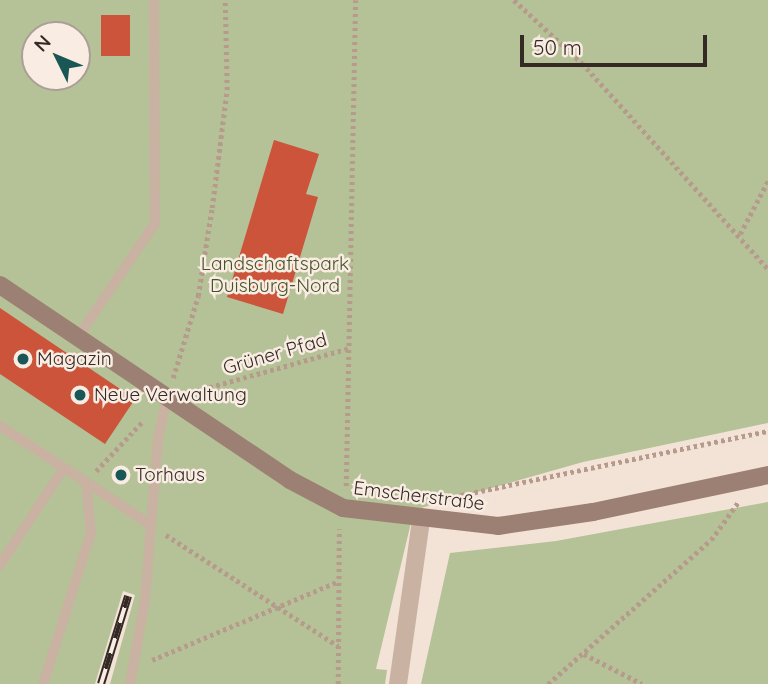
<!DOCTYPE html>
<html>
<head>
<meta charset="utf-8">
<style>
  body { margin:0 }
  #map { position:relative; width:768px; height:684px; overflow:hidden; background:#f2e3d6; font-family:Quicksand,sans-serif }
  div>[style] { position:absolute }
  .green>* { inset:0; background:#b5c196 }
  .building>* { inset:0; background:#cb543b; transform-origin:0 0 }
  .path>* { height:4.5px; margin-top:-2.25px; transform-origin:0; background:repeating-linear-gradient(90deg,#b69b8c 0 3.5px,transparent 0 7px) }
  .lane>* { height:10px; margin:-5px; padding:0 5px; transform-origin:5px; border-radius:5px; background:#cab2a2 }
  .street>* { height:18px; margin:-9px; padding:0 9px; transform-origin:9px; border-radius:9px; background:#cab2a2 }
  .secondary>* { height:18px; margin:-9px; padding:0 9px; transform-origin:9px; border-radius:9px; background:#9d8074 }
  .rail>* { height:8px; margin-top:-4px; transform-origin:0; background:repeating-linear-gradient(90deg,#f9ede3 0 16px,#342925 0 32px); box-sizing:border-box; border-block:2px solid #342925 }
  .dots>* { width:19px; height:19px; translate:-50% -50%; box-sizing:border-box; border:4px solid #f9ede3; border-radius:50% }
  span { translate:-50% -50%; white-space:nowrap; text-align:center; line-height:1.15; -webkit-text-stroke:5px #f9ede3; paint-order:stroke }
  .park-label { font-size:19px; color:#465328 }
  .street-label { font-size:19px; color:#342925 }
  .poi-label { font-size:19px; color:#342925 }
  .left { translate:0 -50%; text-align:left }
  .north { position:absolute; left:21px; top:21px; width:70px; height:70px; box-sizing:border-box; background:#f9ede3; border:2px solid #aa9f97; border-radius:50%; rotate:313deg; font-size:19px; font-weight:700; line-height:28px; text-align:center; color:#342925 }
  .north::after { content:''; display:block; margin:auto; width:24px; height:32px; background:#195757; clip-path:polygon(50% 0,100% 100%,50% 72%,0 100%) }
  .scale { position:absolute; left:520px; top:35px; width:187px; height:32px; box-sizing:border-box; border:4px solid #342925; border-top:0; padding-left:9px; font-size:21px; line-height:24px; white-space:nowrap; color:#342925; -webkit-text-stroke:5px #f9ede3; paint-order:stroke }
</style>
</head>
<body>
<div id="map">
  <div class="green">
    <i style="clip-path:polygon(evenodd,0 0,768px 0,768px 423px,583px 462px,414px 510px,376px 669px,387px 670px,385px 684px,110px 684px,135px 595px,123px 591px,95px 684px,0 684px,0 0,35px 35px,77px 35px,77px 77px,35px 77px,35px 35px)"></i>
    <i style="clip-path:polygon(768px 502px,768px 684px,421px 684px,450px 553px,556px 541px)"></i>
  </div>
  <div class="building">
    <i style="left:101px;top:15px;width:29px;height:41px"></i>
    <i style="clip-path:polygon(274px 140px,319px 154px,306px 194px,318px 197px,283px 314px,227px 297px)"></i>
    <i style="clip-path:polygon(0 308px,135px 399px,105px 444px,0 374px)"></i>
  </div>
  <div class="path">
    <i style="left:514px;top:0;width:93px;rotate:42.8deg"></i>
    <i style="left:582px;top:63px;width:278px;rotate:47.9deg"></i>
    <i style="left:740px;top:234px;width:60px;rotate:-62.2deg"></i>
    <i style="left:173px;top:378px;width:86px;rotate:-73deg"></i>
    <i style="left:198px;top:296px;width:89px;rotate:-81deg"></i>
    <i style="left:212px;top:208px;width:119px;rotate:-82.8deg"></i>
    <i style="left:227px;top:90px;width:90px;rotate:-91.3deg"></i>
    <i style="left:196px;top:391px;width:160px;rotate:-15.6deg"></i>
    <i style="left:96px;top:471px;width:69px;rotate:-46.8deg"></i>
    <i style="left:346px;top:486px;width:486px;rotate:-88.9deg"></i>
    <i style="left:447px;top:498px;width:328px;rotate:-11.8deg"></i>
    <i style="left:166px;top:535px;width:205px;rotate:32.8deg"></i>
    <i style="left:584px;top:654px;width:65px;rotate:27.3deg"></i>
    <i style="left:152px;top:660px;width:203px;rotate:-22.9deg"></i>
    <i style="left:338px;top:684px;width:155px;rotate:-89.6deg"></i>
    <i style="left:548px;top:684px;width:217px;rotate:-41.5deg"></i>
    <i style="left:711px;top:540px;width:48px;rotate:-54.3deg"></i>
  </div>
  <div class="lane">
    <i style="left:78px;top:337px;width:138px;rotate:-56deg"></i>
    <i style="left:155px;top:223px;width:223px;rotate:-90.3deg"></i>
    <i style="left:0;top:426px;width:103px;rotate:33.1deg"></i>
    <i style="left:0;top:565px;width:116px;rotate:-56.6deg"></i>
    <i style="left:43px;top:684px;width:158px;rotate:-72.4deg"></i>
    <i style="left:91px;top:533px;width:51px;rotate:-95.6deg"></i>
    <i style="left:86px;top:482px;width:76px;rotate:33.7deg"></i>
    <i style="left:130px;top:684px;width:85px;rotate:-79.9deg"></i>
    <i style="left:145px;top:600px;width:163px;rotate:-85.4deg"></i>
    <i style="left:158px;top:438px;width:41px;rotate:-77.3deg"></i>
  </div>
  <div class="street">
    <i style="left:398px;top:684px;width:166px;rotate:-82deg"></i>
  </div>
  <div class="secondary">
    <i style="left:0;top:285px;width:349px;rotate:33.9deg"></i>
    <i style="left:290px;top:480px;width:60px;rotate:27.8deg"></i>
    <i style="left:343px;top:508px;width:156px;rotate:6.6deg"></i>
    <i style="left:498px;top:526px;width:96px;rotate:-8.4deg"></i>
    <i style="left:593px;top:512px;width:179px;rotate:-11.9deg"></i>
  </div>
  <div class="rail">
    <i style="left:101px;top:684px;width:92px;rotate:-72.9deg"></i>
  </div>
  <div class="dots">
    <i style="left:23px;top:359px;background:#195757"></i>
    <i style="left:80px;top:395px;background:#195757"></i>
    <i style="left:121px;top:475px;background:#195757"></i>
  </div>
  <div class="park-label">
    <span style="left:275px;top:275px">Landschaftspark<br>Duisburg-Nord</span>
  </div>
  <div class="street-label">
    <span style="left:275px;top:354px;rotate:-16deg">Grüner Pfad</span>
    <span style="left:419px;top:496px;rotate:7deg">Emscherstraße</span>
  </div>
  <div class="poi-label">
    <span class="left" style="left:37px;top:359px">Magazin</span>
    <span class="left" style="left:94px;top:395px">Neue Verwaltung</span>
    <span class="left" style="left:135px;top:475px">Torhaus</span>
  </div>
  <div class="north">N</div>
  <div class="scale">50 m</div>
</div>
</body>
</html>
